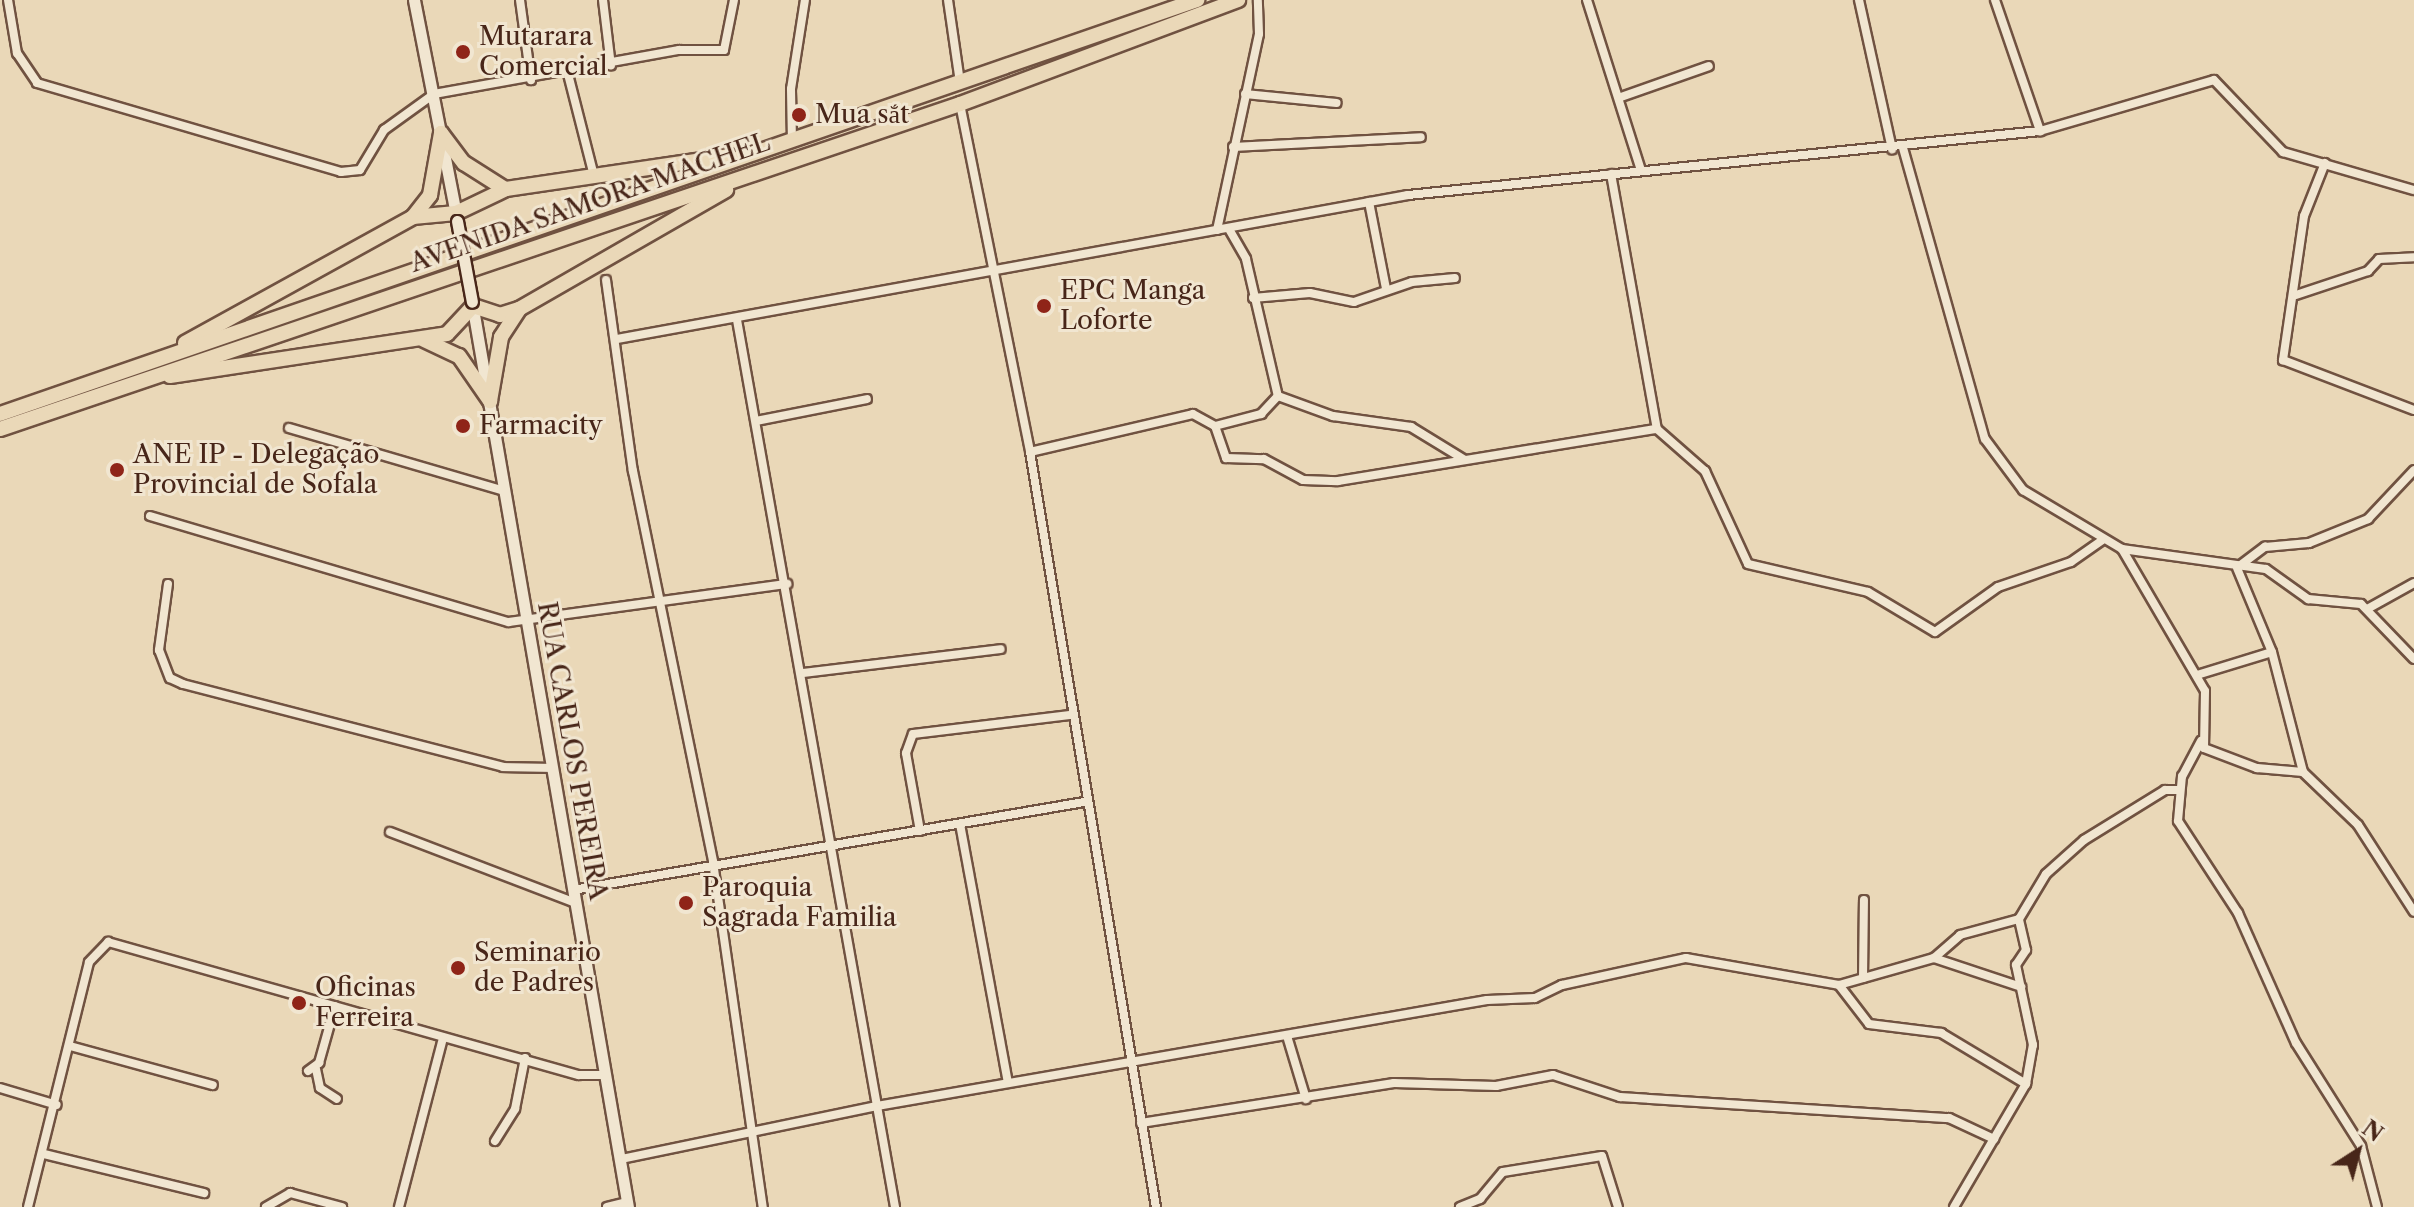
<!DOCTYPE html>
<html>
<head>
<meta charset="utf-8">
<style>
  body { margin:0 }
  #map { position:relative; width:2414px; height:1207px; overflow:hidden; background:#ead8b8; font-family:"Libre Caslon Text",serif }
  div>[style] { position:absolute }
  .roads { filter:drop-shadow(2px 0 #705241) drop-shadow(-2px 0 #705241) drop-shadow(0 2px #705241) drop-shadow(0 -2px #705241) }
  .street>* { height:8px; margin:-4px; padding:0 4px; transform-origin:4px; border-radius:4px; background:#f1e6d1 }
  .secondary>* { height:11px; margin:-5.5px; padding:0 5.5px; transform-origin:5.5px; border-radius:5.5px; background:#f1e6d1 }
  .highway>* { height:14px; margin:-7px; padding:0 7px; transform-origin:7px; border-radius:7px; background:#ead8b8 }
  .bridges { filter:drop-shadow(2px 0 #482619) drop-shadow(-2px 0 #482619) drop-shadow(0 2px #482619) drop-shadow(0 -2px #482619) }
  .secondary-bridge>* { height:11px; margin:-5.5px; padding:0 5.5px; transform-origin:5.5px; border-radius:5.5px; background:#f1e6d1 }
  .dots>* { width:22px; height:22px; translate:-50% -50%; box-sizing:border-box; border:4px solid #f1e6d1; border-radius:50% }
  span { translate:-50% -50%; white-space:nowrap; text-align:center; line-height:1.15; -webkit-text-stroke:6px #f1e6d1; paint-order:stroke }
  .poi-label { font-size:26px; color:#482619 }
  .left { translate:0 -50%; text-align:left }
  .street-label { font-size:26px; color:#482619 }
  .north { position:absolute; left:2318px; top:1111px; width:80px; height:80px; -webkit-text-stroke:6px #f1e6d1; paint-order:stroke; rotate:36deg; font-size:22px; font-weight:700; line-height:32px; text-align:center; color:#482619 }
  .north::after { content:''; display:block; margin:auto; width:28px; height:36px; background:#482619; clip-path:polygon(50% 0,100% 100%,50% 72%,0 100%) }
</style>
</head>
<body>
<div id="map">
  <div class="roads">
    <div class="street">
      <i style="left:8px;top:0;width:54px;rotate:80.4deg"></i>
      <i style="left:17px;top:53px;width:36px;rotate:56deg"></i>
      <i style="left:37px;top:83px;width:317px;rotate:16.3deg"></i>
      <i style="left:341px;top:172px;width:19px;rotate:-6deg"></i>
      <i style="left:360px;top:170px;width:47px;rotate:-59deg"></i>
      <i style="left:384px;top:130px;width:62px;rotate:-35.8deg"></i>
      <i style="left:434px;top:94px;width:249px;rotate:-10.2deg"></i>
      <i style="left:679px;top:50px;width:45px"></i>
      <i style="left:724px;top:50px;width:51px;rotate:-78.7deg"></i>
      <i style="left:520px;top:0;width:81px;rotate:82.2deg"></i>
      <i style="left:603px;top:0;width:66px;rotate:83.1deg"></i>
      <i style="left:948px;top:0;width:83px;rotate:81.7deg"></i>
      <i style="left:1587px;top:0;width:178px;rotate:72.4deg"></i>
      <i style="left:1859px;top:0;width:153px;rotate:77.5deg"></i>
      <i style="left:1995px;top:0;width:139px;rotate:71deg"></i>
      <i style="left:568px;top:74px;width:105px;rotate:75.7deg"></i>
      <i style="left:1245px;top:94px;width:92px;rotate:5.6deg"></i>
      <i style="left:1621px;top:97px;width:93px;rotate:-19.4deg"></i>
      <i style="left:960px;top:104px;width:355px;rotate:78.6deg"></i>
      <i style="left:1030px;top:452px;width:765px;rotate:80.53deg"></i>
      <i style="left:792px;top:142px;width:53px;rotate:-91.1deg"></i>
      <i style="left:791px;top:89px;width:90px;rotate:-81.1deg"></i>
      <i style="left:1233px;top:147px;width:188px;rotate:-3deg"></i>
      <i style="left:1903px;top:148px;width:302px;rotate:74.3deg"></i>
      <i style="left:1985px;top:439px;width:64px;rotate:53.3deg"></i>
      <i style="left:2023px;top:490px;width:115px;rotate:30.8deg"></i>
      <i style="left:2122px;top:549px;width:145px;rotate:7.9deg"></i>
      <i style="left:2266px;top:569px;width:52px;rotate:35.5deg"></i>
      <i style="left:2308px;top:599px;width:53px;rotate:5.4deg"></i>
      <i style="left:2361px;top:604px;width:76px;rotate:46.1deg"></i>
      <i style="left:2325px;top:163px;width:57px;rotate:111.6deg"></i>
      <i style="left:2304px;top:216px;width:146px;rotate:98.3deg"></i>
      <i style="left:2283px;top:360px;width:140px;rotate:20.9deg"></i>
      <i style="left:1611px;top:174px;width:259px;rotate:79.8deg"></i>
      <i style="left:1657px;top:429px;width:64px;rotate:41.2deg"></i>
      <i style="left:1705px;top:471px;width:102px;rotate:65.2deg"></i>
      <i style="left:1748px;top:564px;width:123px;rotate:13.1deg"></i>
      <i style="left:1868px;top:592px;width:78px;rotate:30.8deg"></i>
      <i style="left:1935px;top:632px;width:77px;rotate:-35.5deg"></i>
      <i style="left:1998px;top:587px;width:77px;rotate:-18.9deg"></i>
      <i style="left:2071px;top:562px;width:38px;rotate:-35deg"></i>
      <i style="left:1369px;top:202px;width:89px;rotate:78.9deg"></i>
      <i style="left:1229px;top:229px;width:34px;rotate:60deg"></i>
      <i style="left:1246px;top:259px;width:141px;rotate:76.9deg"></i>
      <i style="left:1278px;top:396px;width:59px;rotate:20deg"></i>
      <i style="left:1333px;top:416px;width:79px;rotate:8deg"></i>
      <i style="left:1411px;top:427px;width:63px;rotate:31.4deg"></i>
      <i style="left:1217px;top:230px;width:200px;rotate:-77.9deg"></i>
      <i style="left:1259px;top:34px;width:34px;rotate:-92deg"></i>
      <i style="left:606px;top:280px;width:193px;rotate:82deg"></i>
      <i style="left:633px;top:471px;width:399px;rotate:78.4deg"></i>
      <i style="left:713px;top:862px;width:349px;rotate:81.8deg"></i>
      <i style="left:2296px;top:295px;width:76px;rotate:-18.4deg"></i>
      <i style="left:2368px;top:271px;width:16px;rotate:-47deg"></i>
      <i style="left:2379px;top:259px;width:35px;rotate:-3deg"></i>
      <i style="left:1253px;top:298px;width:57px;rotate:-5deg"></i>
      <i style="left:1310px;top:293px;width:45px;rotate:11.6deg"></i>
      <i style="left:1354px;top:302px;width:61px;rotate:-19deg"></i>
      <i style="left:1412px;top:282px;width:43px;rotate:-5.3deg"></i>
      <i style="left:737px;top:320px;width:901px;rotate:79.9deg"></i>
      <i style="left:617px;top:339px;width:804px;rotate:-10.32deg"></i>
      <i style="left:1408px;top:195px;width:635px;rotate:-5.78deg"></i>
      <i style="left:2040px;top:131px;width:181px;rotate:-16.3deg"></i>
      <i style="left:2214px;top:80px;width:100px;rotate:46.2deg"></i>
      <i style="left:2283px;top:152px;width:136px;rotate:16.2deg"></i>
      <i style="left:756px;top:421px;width:113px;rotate:-11.2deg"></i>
      <i style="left:1215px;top:426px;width:48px;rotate:-14.6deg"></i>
      <i style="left:1261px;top:414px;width:25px;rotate:-47deg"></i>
      <i style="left:289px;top:428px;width:221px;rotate:16.3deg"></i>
      <i style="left:1030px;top:452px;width:167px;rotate:-13.1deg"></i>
      <i style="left:1193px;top:414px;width:25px;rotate:29deg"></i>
      <i style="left:1215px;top:426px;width:34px;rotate:71deg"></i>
      <i style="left:1226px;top:458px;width:38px;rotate:2deg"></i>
      <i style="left:1264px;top:459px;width:44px;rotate:28.3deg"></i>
      <i style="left:1303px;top:480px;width:35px;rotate:2deg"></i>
      <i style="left:1338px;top:481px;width:323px;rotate:-9.3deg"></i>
      <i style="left:150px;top:516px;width:374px;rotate:16.5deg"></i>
      <i style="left:509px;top:622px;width:281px;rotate:-7.8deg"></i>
      <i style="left:2122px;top:549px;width:164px;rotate:59.7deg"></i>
      <i style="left:2205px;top:691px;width:57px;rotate:91deg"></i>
      <i style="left:2204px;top:748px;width:57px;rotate:20.7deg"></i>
      <i style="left:2257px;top:768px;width:46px;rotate:5deg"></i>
      <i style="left:2238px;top:567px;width:34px;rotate:-37deg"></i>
      <i style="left:2265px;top:547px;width:44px;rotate:-5.2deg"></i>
      <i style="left:2309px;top:543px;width:64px;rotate:-22.1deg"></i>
      <i style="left:2368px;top:519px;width:67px;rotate:-46.8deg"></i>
      <i style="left:2237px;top:568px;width:91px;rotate:67.4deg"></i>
      <i style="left:2272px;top:652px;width:124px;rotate:75.5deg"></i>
      <i style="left:2303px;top:772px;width:76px;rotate:43.9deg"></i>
      <i style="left:2358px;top:825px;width:103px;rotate:57.2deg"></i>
      <i style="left:168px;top:584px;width:67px;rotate:97.8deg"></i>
      <i style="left:159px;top:650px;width:30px;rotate:69deg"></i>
      <i style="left:170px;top:678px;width:14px;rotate:25deg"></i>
      <i style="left:183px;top:684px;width:331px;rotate:14.5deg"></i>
      <i style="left:503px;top:767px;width:48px;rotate:1.2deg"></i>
      <i style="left:2369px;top:608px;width:51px;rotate:-29.1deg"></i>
      <i style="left:803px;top:673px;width:199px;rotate:-6.9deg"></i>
      <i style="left:2197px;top:675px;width:78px;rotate:-17deg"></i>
      <i style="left:2201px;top:741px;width:40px;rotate:118deg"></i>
      <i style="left:2182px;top:776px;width:45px;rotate:95.1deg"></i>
      <i style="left:2178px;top:821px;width:110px;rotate:56.9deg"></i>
      <i style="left:2238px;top:913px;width:142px;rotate:66deg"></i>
      <i style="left:2296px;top:1043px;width:122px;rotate:57.7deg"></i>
      <i style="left:2361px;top:1146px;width:63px;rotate:75.3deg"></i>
      <i style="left:960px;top:824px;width:263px;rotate:79.5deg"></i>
      <i style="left:920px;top:831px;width:79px;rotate:-100.2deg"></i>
      <i style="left:906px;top:753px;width:20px;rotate:-70deg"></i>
      <i style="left:913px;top:734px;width:158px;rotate:-6.9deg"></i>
      <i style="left:390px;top:832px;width:199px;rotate:20.9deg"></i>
      <i style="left:573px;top:890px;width:519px;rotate:-9.77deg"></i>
      <i style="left:1934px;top:958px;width:92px;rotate:18.4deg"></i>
      <i style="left:1863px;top:978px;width:78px;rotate:-89.3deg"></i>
      <i style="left:1839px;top:985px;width:49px;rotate:52.4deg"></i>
      <i style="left:1869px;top:1024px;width:73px;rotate:7.1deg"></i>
      <i style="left:1941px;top:1033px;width:99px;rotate:31deg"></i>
      <i style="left:1287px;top:1036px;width:66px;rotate:73.2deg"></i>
      <i style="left:70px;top:1046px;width:148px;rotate:15.3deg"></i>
      <i style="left:316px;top:1069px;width:19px;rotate:78deg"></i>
      <i style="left:320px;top:1088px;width:20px;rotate:33deg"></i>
      <i style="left:308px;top:1071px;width:14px;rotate:-36deg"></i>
      <i style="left:319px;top:1063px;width:59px;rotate:-74.3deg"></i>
      <i style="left:0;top:1088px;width:59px;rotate:16.6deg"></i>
      <i style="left:1141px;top:1123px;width:256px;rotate:-9deg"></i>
      <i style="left:1394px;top:1083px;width:102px;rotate:1.7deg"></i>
      <i style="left:1496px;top:1086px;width:58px;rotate:-10.9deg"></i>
      <i style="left:1553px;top:1075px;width:71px;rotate:18.2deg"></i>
      <i style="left:1620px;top:1097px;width:330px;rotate:3.7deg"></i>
      <i style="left:1949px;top:1118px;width:50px;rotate:25deg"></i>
      <i style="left:495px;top:1141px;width:38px;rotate:-58deg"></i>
      <i style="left:515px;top:1109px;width:52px;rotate:-78.9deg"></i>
      <i style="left:44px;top:1154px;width:165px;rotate:13.7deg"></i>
      <i style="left:621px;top:1159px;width:261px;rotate:-11.7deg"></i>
      <i style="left:877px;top:1106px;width:619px;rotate:-9.86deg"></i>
      <i style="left:1487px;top:1000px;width:48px;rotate:-2.4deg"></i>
      <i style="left:1535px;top:998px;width:30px;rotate:-26deg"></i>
      <i style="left:1562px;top:985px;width:127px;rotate:-12.3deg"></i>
      <i style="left:1686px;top:958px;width:155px;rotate:10deg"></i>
      <i style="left:1839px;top:985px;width:99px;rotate:-15.9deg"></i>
      <i style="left:1934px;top:958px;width:35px;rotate:-41deg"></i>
      <i style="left:1960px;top:935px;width:61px;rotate:-15.2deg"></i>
      <i style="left:2019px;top:919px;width:52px;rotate:-59deg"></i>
      <i style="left:2046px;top:874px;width:51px;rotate:-41.8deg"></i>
      <i style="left:2084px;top:840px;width:95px;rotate:-31.7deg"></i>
      <i style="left:2165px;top:790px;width:13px"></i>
      <i style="left:28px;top:1207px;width:252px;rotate:-76deg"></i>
      <i style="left:89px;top:962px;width:28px;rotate:-46deg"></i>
      <i style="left:108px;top:942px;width:489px;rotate:15.8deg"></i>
      <i style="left:579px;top:1075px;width:27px"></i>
      <i style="left:266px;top:1207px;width:28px;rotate:-30deg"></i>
      <i style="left:290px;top:1193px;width:54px;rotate:15.1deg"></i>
      <i style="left:399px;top:1207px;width:175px;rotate:-75.4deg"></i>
      <i style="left:607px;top:1207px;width:21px;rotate:-14deg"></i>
      <i style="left:1460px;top:1207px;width:22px;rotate:-22deg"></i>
      <i style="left:1480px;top:1199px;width:35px;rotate:-50deg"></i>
      <i style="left:1503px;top:1172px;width:100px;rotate:-9.2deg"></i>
      <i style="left:1602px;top:1156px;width:53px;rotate:72.6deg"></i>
      <i style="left:1954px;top:1207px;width:143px;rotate:-59.7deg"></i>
      <i style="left:2026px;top:1084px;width:40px;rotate:-80deg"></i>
      <i style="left:2033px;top:1045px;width:82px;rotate:-102deg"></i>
      <i style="left:2016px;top:965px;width:18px;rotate:-56deg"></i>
      <i style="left:2026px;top:950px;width:32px;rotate:-103deg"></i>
    </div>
    <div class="secondary">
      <i style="left:414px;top:0;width:223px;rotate:78.9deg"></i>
      <i style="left:472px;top:303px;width:917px;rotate:80.21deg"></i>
    </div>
    <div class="highway">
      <i style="left:441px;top:133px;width:38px;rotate:53deg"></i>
      <i style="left:464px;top:163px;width:49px;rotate:32.4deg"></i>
      <i style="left:413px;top:217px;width:28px;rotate:-52deg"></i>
      <i style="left:430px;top:195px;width:63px;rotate:-79.9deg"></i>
      <i style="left:424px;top:340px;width:38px;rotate:25deg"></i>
      <i style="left:459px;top:356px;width:55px;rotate:55.4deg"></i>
      <i style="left:185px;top:343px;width:260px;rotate:-28.9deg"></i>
      <i style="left:413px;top:217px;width:43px;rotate:-5.3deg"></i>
      <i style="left:456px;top:213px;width:55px;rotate:-25.6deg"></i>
      <i style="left:506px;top:189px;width:226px;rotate:-8.4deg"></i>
      <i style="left:170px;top:376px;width:280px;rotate:-8.6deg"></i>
      <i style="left:447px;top:334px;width:38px;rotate:-47deg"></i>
      <i style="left:473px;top:306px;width:28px;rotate:18deg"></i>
      <i style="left:500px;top:315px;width:20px;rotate:-18deg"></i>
      <i style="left:519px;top:309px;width:239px;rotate:-29.9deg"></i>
      <i style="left:490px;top:401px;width:65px;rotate:-80.2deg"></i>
      <i style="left:501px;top:337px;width:33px;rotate:-57deg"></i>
      <i style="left:0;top:414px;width:1267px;rotate:-19.08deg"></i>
      <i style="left:0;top:429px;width:1014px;rotate:-18.7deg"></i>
      <i style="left:960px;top:104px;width:297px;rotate:-20.5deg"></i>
    </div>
  </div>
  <div class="bridges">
    <div class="secondary-bridge">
      <i style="left:457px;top:221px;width:82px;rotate:79.5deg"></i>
    </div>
  </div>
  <div class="dots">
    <i style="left:463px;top:52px;background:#8f2418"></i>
    <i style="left:799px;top:115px;background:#8f2418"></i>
    <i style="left:1044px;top:306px;background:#8f2418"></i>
    <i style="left:463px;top:426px;background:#8f2418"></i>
    <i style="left:117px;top:470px;background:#8f2418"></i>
    <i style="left:686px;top:903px;background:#8f2418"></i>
    <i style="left:458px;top:968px;background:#8f2418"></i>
    <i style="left:299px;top:1003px;background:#8f2418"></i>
  </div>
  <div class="poi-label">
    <span class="left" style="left:479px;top:52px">Mutarara<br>Comercial</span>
    <span class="left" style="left:815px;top:115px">Mua sắt</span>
    <span class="left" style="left:1060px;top:306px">EPC Manga<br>Loforte</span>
    <span class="left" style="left:479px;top:426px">Farmacity</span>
    <span class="left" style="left:133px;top:470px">ANE IP - Delegação<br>Provincial de Sofala</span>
    <span class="left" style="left:702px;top:903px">Paroquia<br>Sagrada Familia</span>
    <span class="left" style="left:474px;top:968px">Seminario<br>de Padres</span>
    <span class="left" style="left:315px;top:1003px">Oficinas<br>Ferreira</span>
  </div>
  <div class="street-label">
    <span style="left:590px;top:203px;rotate:-19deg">AVENIDA SAMORA MACHEL</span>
    <span style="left:572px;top:751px;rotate:80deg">RUA CARLOS PEREIRA</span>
  </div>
  <div class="north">N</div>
</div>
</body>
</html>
